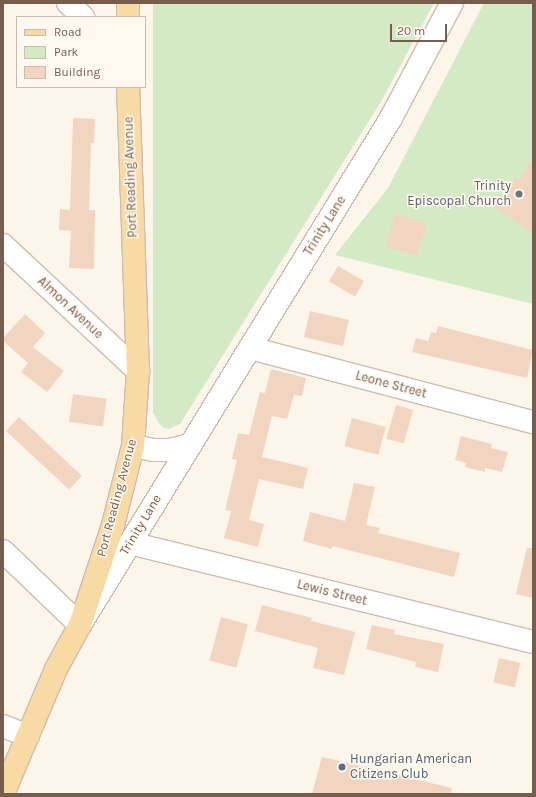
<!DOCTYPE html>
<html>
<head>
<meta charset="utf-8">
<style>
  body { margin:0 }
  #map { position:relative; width:536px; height:797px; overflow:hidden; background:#fcf5e9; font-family:Karla,sans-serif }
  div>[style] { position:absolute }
  .green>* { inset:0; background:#d4eac7 }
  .building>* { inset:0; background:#f1d5c1; transform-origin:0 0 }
  .roads { filter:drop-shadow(1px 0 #cebdaf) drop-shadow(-1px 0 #cebdaf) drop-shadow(0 1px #cebdaf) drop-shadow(0 -1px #cebdaf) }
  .minor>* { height:22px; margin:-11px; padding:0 11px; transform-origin:11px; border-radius:11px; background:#fff }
  .major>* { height:22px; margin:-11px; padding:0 11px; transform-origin:11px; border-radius:11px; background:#f8dba4 }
  .dots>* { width:11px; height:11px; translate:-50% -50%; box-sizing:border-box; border:2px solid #fff9f0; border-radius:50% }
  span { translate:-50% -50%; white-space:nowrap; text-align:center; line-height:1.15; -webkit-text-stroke:3px #fff9f0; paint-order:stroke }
  .street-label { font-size:13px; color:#765d4d }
  .worship-label { font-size:13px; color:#5b616d }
  .right { translate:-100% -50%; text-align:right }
  .service-label { font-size:13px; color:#4e5e75 }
  .left { translate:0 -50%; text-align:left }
  .frame { position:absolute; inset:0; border:4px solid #765d4d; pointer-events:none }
  .legend { position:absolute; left:16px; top:16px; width:130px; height:72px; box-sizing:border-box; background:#fff9f0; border:1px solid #c8bbaf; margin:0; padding:5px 7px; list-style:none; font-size:12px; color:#765d4d }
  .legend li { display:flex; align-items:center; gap:8px; height:20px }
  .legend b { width:20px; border:1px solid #c8bbaf }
  .scale { position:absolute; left:390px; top:24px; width:57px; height:18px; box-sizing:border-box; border:2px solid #765d4d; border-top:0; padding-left:5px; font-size:12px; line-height:14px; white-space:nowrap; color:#765d4d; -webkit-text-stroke:3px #fff9f0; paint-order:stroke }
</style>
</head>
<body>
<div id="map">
  <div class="green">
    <i style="clip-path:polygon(153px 3px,434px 3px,382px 100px,180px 424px,169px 429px,164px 428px,158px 422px,153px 412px)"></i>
    <i style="clip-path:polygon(484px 3px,533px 3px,533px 304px,335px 255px,388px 188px)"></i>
  </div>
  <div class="building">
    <i style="clip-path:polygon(73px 118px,95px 119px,94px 143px,91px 143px,89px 210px,95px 210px,94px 269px,69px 268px,71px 231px,59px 230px,60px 209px,70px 210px)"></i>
    <i style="clip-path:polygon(533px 159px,533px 233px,495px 207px,515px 177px,519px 180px)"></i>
    <i style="left:395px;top:214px;width:33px;height:34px;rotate:16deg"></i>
    <i style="left:338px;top:266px;width:30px;height:18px;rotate:30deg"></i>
    <i style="left:310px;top:311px;width:40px;height:27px;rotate:13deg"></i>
    <i style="clip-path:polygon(25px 314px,45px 333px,33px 347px,64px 371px,47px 392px,21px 372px,28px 363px,3px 341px,3px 338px)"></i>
    <i style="clip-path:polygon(438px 326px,533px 350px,527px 378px,412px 352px,416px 338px,428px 341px,431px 332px,436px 333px)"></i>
    <i style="clip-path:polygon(271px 369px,306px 378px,302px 396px,294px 395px,287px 419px,272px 416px,262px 457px,308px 468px,303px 489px,259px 479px,249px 520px,264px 524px,258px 547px,224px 538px,231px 511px,225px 510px,237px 460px,232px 459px,238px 433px,249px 435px,260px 392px,265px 393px)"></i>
    <i style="left:73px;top:394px;width:34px;height:28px;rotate:8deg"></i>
    <i style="left:396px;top:405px;width:18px;height:35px;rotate:16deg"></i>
    <i style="left:19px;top:417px;width:86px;height:19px;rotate:43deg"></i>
    <i style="left:352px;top:418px;width:35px;height:29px;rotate:15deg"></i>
    <i style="clip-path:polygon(461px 436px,492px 444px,491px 448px,508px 452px,502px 472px,485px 468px,485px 472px,465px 467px,466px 463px,455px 460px)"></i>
    <i style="clip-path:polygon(354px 483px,375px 487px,366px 525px,380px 528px,378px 533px,460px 553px,454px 577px,332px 546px,332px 549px,303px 541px,310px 512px,345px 521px)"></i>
    <i style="clip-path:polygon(527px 548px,533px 548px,533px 598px,516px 594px)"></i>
    <i style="clip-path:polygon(262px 605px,312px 618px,311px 621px,355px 632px,344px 675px,313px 668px,318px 648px,255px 631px)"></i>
    <i style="left:221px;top:617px;width:28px;height:45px;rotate:15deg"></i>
    <i style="clip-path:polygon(372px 625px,395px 630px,394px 634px,444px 644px,438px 672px,415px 667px,416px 662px,366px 649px)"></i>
    <i style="left:499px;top:658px;width:22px;height:25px;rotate:13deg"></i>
    <i style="clip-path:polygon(322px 757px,452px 788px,451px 794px,312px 794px)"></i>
  </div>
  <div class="roads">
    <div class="minor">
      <i style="left:68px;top:3px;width:21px;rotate:43deg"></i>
      <i style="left:3px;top:245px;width:185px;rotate:43deg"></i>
      <i style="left:250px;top:348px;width:293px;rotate:14.7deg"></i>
      <i style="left:133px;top:446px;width:21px;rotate:11deg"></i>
      <i style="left:154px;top:450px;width:15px"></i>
      <i style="left:169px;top:450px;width:22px;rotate:-13deg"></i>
      <i style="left:130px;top:543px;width:415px;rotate:13.8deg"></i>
      <i style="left:3px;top:551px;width:107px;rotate:43.9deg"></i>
      <i style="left:80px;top:625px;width:595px;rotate:-58.47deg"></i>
      <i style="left:391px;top:118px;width:130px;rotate:-62.1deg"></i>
      <i style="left:3px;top:726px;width:27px;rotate:22deg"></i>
    </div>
    <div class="major">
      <i style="left:128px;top:17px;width:14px;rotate:-90deg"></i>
      <i style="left:3px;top:794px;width:136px;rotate:-67deg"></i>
      <i style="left:56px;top:669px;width:50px;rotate:-61.4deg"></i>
      <i style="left:80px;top:625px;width:105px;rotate:-71.7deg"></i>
      <i style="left:113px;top:525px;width:81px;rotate:-75.8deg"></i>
      <i style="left:133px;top:446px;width:75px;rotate:-86.2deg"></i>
      <i style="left:138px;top:371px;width:284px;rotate:-92deg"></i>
    </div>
  </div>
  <div class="dots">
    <i style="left:519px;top:194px;background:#6b7280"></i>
    <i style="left:342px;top:767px;background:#5c6f8a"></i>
  </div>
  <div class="street-label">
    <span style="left:131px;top:177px;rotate:-92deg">Port Reading Avenue</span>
    <span style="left:325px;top:226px;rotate:-58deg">Trinity Lane</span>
    <span style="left:70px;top:308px;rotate:43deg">Almon Avenue</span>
    <span style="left:391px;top:385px;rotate:15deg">Leone Street</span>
    <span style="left:117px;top:498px;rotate:-75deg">Port Reading Avenue</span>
    <span style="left:141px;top:525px;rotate:-59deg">Trinity Lane</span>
    <span style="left:332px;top:593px;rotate:14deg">Lewis Street</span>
  </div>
  <div class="worship-label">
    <span class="right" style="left:511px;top:194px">Trinity<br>Episcopal Church</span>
  </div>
  <div class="service-label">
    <span class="left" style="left:350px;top:767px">Hungarian American<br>Citizens Club</span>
  </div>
  <div class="frame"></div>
  <ul class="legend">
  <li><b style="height:5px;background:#f8dba4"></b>Road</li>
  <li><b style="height:11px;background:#d4eac7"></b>Park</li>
  <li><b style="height:11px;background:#f1d5c1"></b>Building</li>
  </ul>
  <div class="scale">20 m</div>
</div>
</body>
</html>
